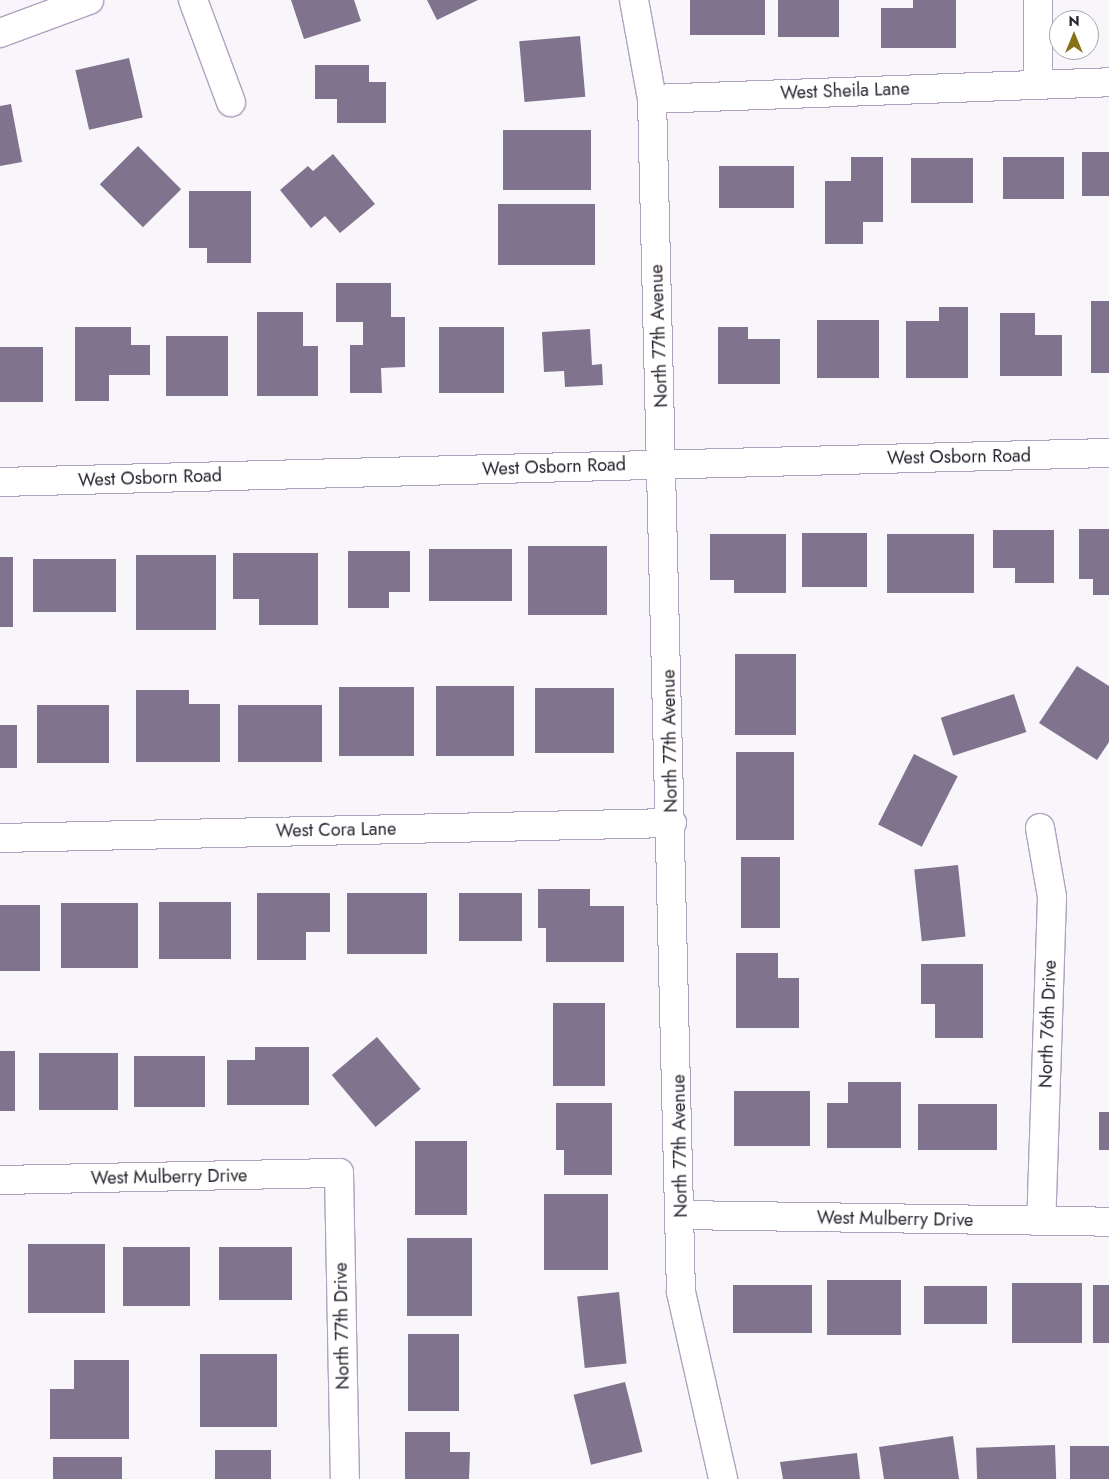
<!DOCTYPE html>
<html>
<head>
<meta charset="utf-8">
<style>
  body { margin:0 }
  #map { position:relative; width:1109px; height:1479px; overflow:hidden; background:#f8f5fb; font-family:Jost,sans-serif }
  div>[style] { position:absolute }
  .building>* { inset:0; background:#80738d; transform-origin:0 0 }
  .roads { filter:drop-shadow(1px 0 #b0a2be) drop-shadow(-1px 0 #b0a2be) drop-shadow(0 1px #b0a2be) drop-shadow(0 -1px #b0a2be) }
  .minor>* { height:28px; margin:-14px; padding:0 14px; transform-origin:14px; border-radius:14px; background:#fff }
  span { translate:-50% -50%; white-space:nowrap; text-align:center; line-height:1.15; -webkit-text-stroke:4px #fff; paint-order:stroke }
  .street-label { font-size:18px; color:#29242f }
  .north { position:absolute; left:1049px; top:10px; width:50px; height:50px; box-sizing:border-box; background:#fff; border:1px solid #a9a7ac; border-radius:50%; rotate:0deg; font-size:14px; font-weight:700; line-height:20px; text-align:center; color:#29242f }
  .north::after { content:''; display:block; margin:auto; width:18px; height:22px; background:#857315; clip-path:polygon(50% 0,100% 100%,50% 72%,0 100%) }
</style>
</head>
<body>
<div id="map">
  <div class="building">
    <i style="clip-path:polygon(291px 0,354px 0,361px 21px,304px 39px)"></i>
    <i style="clip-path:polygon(427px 0,478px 0,437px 20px)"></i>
    <i style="left:690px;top:0;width:75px;height:35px"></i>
    <i style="left:778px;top:0;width:61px;height:37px"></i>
    <i style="clip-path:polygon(913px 0,956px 0,956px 48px,881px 48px,881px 8px,913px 8px)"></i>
    <i style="left:580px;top:36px;width:61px;height:61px;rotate:85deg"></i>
    <i style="left:129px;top:58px;width:61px;height:55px;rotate:77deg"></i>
    <i style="clip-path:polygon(315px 65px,369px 65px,369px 82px,386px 82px,386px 123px,337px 123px,337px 99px,315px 99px)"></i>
    <i style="clip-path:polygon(11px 104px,22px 162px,0 166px,0 106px)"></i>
    <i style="left:503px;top:130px;width:88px;height:60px"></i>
    <i style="left:138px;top:146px;width:61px;height:54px;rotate:45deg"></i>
    <i style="left:1082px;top:152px;width:27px;height:44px"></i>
    <i style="clip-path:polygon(333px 154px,375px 204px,340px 233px,325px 216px,311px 228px,280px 190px,308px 166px,313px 171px)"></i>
    <i style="clip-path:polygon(851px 157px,883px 157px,883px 222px,863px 222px,863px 244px,825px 244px,825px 181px,851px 181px)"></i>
    <i style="left:1003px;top:157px;width:61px;height:42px"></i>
    <i style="left:911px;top:158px;width:62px;height:45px"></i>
    <i style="left:719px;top:166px;width:75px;height:42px"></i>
    <i style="clip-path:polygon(189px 191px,251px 191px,251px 263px,207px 263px,207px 248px,189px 248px)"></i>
    <i style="left:498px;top:204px;width:97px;height:61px"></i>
    <i style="clip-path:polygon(336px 283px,391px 283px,391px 317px,405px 317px,405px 367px,381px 368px,382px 393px,350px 393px,350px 345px,363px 345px,363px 322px,336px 322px)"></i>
    <i style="left:1091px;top:301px;width:18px;height:72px"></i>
    <i style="clip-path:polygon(939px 307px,968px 307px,968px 378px,906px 378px,906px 321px,939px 321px)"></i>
    <i style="clip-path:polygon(257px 312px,303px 312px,303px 346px,318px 346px,318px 396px,257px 396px)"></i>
    <i style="clip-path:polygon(1000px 313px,1035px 313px,1035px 335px,1062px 335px,1062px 376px,1000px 376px)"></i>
    <i style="left:817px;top:320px;width:62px;height:58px"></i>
    <i style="clip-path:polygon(75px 327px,131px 327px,131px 345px,150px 345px,150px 375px,109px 375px,109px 401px,75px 401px)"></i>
    <i style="left:439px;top:327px;width:65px;height:66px"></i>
    <i style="clip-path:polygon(718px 327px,748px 327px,748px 339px,780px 339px,780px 384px,718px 384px)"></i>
    <i style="clip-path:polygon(590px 329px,592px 365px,602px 364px,603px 385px,565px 387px,564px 371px,544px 372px,542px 332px)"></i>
    <i style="left:166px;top:336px;width:62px;height:60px"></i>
    <i style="left:0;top:347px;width:43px;height:55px"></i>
    <i style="clip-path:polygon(1079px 529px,1109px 529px,1109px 595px,1093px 595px,1093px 579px,1079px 579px)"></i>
    <i style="clip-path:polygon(993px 530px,1054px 530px,1054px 583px,1015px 583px,1015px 568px,993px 568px)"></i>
    <i style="left:802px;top:533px;width:65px;height:54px"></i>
    <i style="clip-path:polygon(710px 534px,786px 534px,786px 593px,734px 593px,734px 580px,710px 580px)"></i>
    <i style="left:887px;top:534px;width:87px;height:59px"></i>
    <i style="left:528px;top:546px;width:79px;height:69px"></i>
    <i style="left:429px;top:549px;width:83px;height:52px"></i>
    <i style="clip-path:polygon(348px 551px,410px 551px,410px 592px,389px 592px,389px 608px,348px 608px)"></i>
    <i style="clip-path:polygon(233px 553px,318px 553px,318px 625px,259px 625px,259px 599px,233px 599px)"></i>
    <i style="left:136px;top:555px;width:80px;height:75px"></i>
    <i style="left:0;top:557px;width:13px;height:70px"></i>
    <i style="left:33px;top:559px;width:83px;height:53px"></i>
    <i style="left:796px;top:654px;width:81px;height:61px;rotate:90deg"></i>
    <i style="clip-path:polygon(1077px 666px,1109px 686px,1109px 742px,1097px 760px,1039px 723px)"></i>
    <i style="left:436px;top:686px;width:78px;height:70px"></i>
    <i style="left:339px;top:687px;width:75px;height:69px"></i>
    <i style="left:535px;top:688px;width:79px;height:65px"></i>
    <i style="clip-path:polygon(136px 690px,189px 690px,189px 704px,220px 704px,220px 762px,136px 762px)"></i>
    <i style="left:1014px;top:694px;width:40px;height:77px;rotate:72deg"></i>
    <i style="left:37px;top:705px;width:72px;height:58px"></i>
    <i style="left:238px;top:705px;width:84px;height:57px"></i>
    <i style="left:0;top:725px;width:17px;height:43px"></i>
    <i style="left:736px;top:752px;width:58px;height:88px"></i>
    <i style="left:914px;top:754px;width:49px;height:79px;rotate:27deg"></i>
    <i style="left:741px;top:857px;width:39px;height:71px"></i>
    <i style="left:958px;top:865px;width:72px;height:44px;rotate:84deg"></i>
    <i style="clip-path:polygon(538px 889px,590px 889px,590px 906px,624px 906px,624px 962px,546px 962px,546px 928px,538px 928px)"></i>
    <i style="clip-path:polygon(257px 893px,330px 893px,330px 932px,306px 932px,306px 960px,257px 960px)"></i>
    <i style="left:347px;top:893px;width:80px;height:61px"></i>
    <i style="left:459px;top:893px;width:63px;height:48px"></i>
    <i style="left:159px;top:902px;width:72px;height:57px"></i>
    <i style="left:61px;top:903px;width:77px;height:65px"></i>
    <i style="left:0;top:905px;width:40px;height:66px"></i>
    <i style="clip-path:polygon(736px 953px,778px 953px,778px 978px,799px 978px,799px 1028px,736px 1028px)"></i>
    <i style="clip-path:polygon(921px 964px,983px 964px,983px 1038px,935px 1038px,935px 1004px,921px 1004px)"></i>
    <i style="left:553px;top:1003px;width:52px;height:83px"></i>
    <i style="left:377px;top:1037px;width:68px;height:59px;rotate:50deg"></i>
    <i style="clip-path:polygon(255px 1047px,309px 1047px,309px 1105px,227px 1105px,227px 1060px,255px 1060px)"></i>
    <i style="left:0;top:1051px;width:15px;height:60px"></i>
    <i style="left:39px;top:1053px;width:79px;height:57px"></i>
    <i style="left:134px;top:1056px;width:71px;height:51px"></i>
    <i style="clip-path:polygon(848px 1082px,901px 1082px,901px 1148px,827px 1148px,827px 1103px,848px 1103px)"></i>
    <i style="left:734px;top:1091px;width:76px;height:55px"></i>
    <i style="clip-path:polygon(556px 1103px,612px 1103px,612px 1175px,564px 1175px,564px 1150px,556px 1150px)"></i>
    <i style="left:918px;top:1104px;width:79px;height:46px"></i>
    <i style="left:1099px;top:1112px;width:10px;height:38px"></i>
    <i style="left:415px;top:1141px;width:52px;height:74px"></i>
    <i style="left:544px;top:1194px;width:64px;height:76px"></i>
    <i style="left:407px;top:1238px;width:65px;height:78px"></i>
    <i style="left:28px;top:1244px;width:77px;height:69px"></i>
    <i style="left:123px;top:1247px;width:67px;height:59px"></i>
    <i style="left:219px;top:1247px;width:73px;height:53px"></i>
    <i style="left:827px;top:1280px;width:74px;height:55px"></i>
    <i style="left:1012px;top:1283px;width:70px;height:60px"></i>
    <i style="left:733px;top:1285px;width:79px;height:48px"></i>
    <i style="left:1093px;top:1285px;width:16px;height:58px"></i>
    <i style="left:924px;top:1286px;width:63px;height:38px"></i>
    <i style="left:619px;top:1292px;width:72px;height:42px;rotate:84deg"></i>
    <i style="left:408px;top:1334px;width:51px;height:77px"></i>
    <i style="left:200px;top:1354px;width:77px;height:73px"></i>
    <i style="clip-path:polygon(74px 1360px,129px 1360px,129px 1439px,50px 1439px,50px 1389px,74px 1389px)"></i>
    <i style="left:625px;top:1382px;width:72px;height:53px;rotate:76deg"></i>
    <i style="clip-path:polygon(405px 1432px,450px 1432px,450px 1452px,470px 1452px,469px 1479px,405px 1479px)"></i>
    <i style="clip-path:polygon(953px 1436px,959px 1479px,884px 1479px,879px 1447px)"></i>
    <i style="left:1055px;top:1445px;width:34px;height:79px;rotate:88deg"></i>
    <i style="left:1070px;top:1446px;width:39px;height:33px"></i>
    <i style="left:215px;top:1450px;width:56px;height:29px"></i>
    <i style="clip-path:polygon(857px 1453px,860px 1479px,783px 1479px,780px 1462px)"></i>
    <i style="left:53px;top:1457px;width:69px;height:22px"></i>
  </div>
  <div class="roads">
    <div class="minor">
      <i style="left:193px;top:0;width:109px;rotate:69.6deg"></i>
      <i style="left:634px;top:0;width:101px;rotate:79.7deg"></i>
      <i style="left:652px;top:99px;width:1193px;rotate:88.61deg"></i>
      <i style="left:681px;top:1292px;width:192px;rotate:77.3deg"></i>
      <i style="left:1038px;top:0;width:84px;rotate:90deg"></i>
      <i style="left:0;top:33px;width:95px;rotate:-20.3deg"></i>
      <i style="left:652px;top:99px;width:457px;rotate:-2.1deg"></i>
      <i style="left:0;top:482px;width:1109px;rotate:-1.5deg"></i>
      <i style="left:1040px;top:828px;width:70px;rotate:80.1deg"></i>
      <i style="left:1052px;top:897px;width:324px;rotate:91.9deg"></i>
      <i style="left:0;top:838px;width:672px;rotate:-1.28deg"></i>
      <i style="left:0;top:1180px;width:339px;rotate:-1.2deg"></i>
      <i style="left:339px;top:1173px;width:306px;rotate:88.9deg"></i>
      <i style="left:681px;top:1215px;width:428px;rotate:0.9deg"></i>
    </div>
  </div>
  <div class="street-label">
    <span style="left:845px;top:91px;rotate:-2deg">West Sheila Lane</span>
    <span style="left:659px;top:336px;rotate:-92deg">North 77th Avenue</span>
    <span style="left:959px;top:457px;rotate:-1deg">West Osborn Road</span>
    <span style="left:554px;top:467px;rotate:-2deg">West Osborn Road</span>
    <span style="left:150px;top:478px;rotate:-2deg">West Osborn Road</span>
    <span style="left:670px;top:741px;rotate:-91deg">North 77th Avenue</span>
    <span style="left:336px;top:830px;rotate:-1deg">West Cora Lane</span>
    <span style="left:1048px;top:1024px;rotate:-88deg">North 76th Drive</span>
    <span style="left:680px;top:1146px;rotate:-91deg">North 77th Avenue</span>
    <span style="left:169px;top:1177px;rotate:-1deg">West Mulberry Drive</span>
    <span style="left:895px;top:1219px;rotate:1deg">West Mulberry Drive</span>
    <span style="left:342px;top:1326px;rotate:-91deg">North 77th Drive</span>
  </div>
  <div class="north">N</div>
</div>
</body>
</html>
